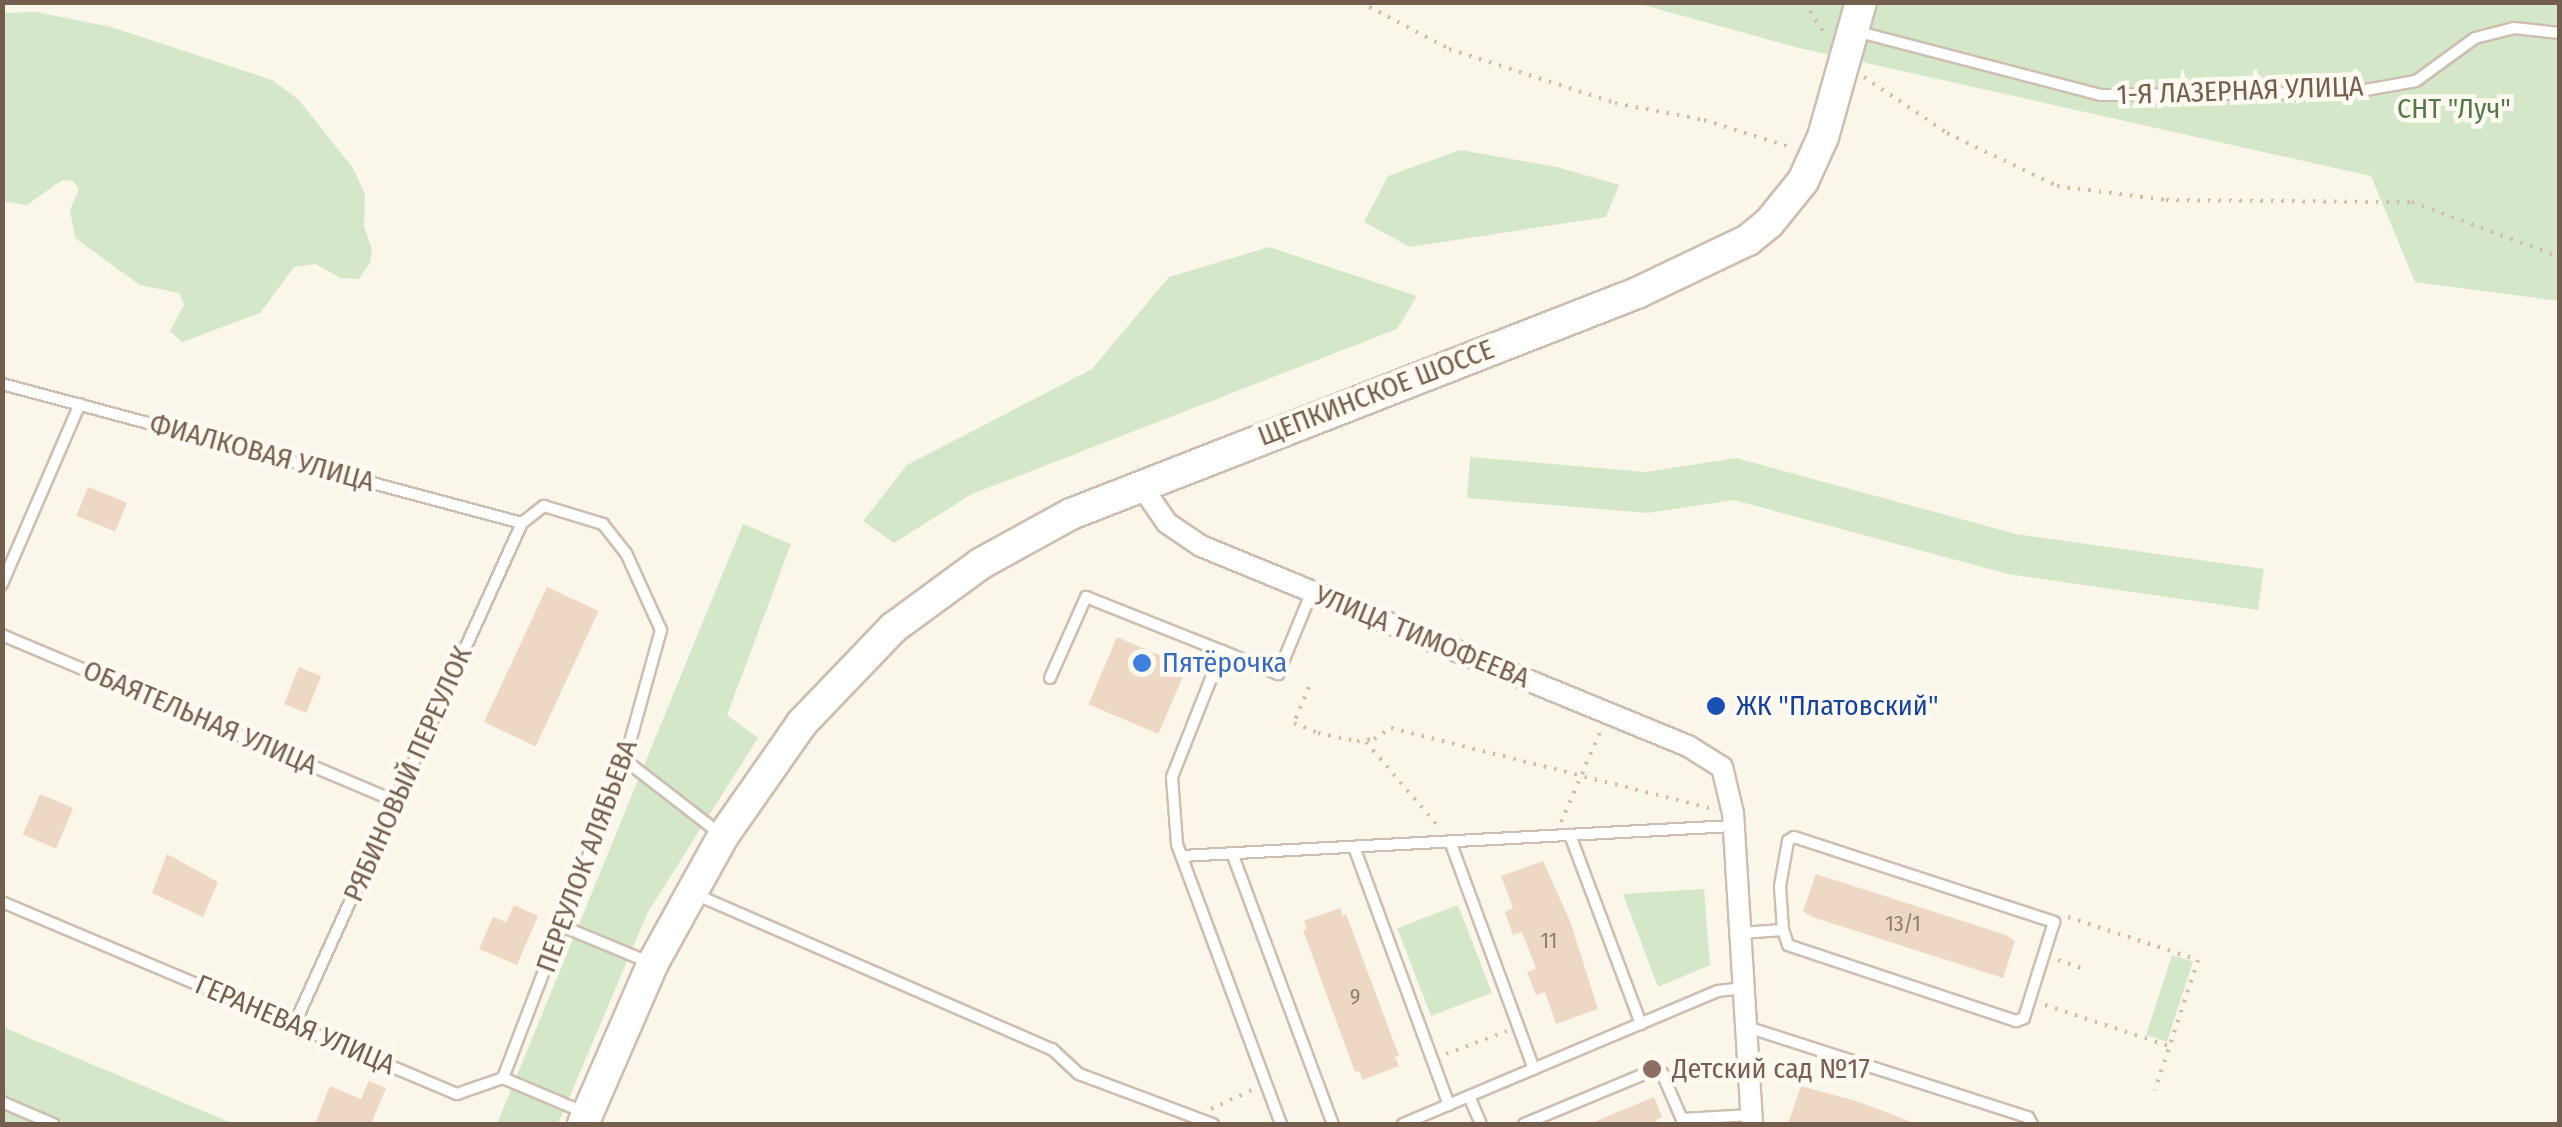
<!DOCTYPE html>
<html>
<head>
<meta charset="utf-8">
<style>
  body { margin:0 }
  #map { position:relative; width:2562px; height:1127px; overflow:hidden; background:#fbf6ea; font-family:"Fira Sans Condensed",sans-serif }
  div>[style] { position:absolute }
  .green>* { inset:0; background:#d4e8c9; transform-origin:0 0 }
  .building>* { inset:0; background:#eed8c4; transform-origin:0 0 }
  .path>* { height:4px; margin-top:-2px; transform-origin:0; background:repeating-linear-gradient(90deg,#d3bba7 0 2.5px,transparent 0 10.5px) }
  .roads { filter:drop-shadow(2px 0 #cdbeb1) drop-shadow(-2px 0 #cdbeb1) drop-shadow(0 2px #cdbeb1) drop-shadow(0 -2px #cdbeb1) }
  .service>* { height:10px; margin:-5px; padding:0 5px; transform-origin:5px; border-radius:5px; background:#fff }
  .minor>* { height:20px; margin:-10px; padding:0 10px; transform-origin:10px; border-radius:10px; background:#fff }
  .secondary>* { height:30px; margin:-15px; padding:0 15px; transform-origin:15px; border-radius:15px; background:#fff }
  .dots>* { width:28px; height:28px; translate:-50% -50%; box-sizing:border-box; border:5px solid #fef9f1; border-radius:50% }
  span { translate:-50% -50%; white-space:nowrap; text-align:center; line-height:1.15; -webkit-text-stroke:9px #fef9f1; paint-order:stroke }
  .number-label { font-size:22px; color:#927d6c }
  .number-label span { -webkit-text-stroke-width:0 }
  .street-label { font-size:28px; color:#745f4f }
  .park-label { font-size:28px; color:#547848 }
  .shop-label { font-size:28px; color:#366cbe }
  .left { translate:0 -50%; text-align:left }
  .transit-label { font-size:28px; color:#164399 }
  .education-label { font-size:28px; color:#785e54 }
  .frame { position:absolute; inset:0; border:5px solid #745f4f; pointer-events:none }
</style>
</head>
<body>
<div id="map">
  <div class="green">
    <i style="clip-path:polygon(1636px 3px,2559px 3px,2559px 301px,2415px 282px,2371px 176px,1799px 48px)"></i>
    <i style="clip-path:polygon(36px 12px,111px 27px,272px 80px,298px 99px,353px 168px,365px 194px,364px 227px,372px 249px,370px 263px,359px 279px,340px 278px,316px 264px,294px 267px,260px 313px,182px 342px,170px 331px,184px 305px,179px 293px,140px 285px,75px 238px,70px 210px,79px 189px,73px 181px,62px 180px,27px 205px,3px 201px,3px 13px)"></i>
    <i style="clip-path:polygon(1460px 150px,1557px 167px,1619px 185px,1606px 217px,1410px 247px,1364px 222px,1388px 176px)"></i>
    <i style="clip-path:polygon(1269px 247px,1417px 296px,1397px 329px,972px 494px,894px 543px,863px 521px,907px 465px,1092px 369px,1169px 277px)"></i>
    <i style="clip-path:polygon(1470px 457px,1646px 472px,1736px 458px,2016px 534px,2264px 569px,2258px 610px,2008px 574px,1734px 500px,1647px 513px,1467px 498px)"></i>
    <i style="clip-path:polygon(743px 524px,791px 544px,727px 715px,758px 738px,648px 912px,558px 1124px,497px 1124px)"></i>
    <i style="clip-path:polygon(1704px 889px,1710px 965px,1658px 987px,1623px 894px)"></i>
    <i style="left:1458px;top:905px;width:94px;height:65px;rotate:69deg"></i>
    <i style="left:2172px;top:955px;width:22px;height:84px;rotate:18deg"></i>
    <i style="clip-path:polygon(3px 1027px,234px 1124px,3px 1124px)"></i>
  </div>
  <div class="building">
    <i style="left:88px;top:487px;width:42px;height:31px;rotate:22deg"></i>
    <i style="left:547px;top:587px;width:57px;height:149px;rotate:25deg"></i>
    <i style="left:1117px;top:637px;width:76px;height:73px;rotate:23deg"></i>
    <i style="left:299px;top:667px;width:24px;height:40px;rotate:22deg"></i>
    <i style="left:40px;top:794px;width:36px;height:44px;rotate:23deg"></i>
    <i style="clip-path:polygon(167px 854px,218px 882px,203px 917px,152px 893px)"></i>
    <i style="clip-path:polygon(1543px 861px,1570px 921px,1598px 1009px,1556px 1024px,1545px 992px,1536px 995px,1527px 972px,1536px 969px,1522px 932px,1513px 935px,1505px 912px,1513px 908px,1501px 876px)"></i>
    <i style="clip-path:polygon(1816px 874px,2006px 935px,2015px 941px,2003px 978px,1812px 917px,1803px 911px)"></i>
    <i style="clip-path:polygon(514px 905px,538px 916px,517px 965px,479px 949px,493px 917px,506px 922px)"></i>
    <i style="clip-path:polygon(1340px 908px,1343px 916px,1346px 914px,1399px 1056px,1395px 1057px,1399px 1066px,1363px 1080px,1359px 1071px,1355px 1072px,1303px 930px,1307px 929px,1304px 921px)"></i>
    <i style="clip-path:polygon(369px 1081px,386px 1088px,371px 1124px,315px 1124px,330px 1086px,361px 1099px)"></i>
    <i style="clip-path:polygon(1801px 1086px,1859px 1102px,1917px 1124px,1788px 1124px)"></i>
    <i style="clip-path:polygon(1654px 1097px,1662px 1117px,1656px 1120px,1658px 1124px,1589px 1124px)"></i>
  </div>
  <div class="path">
    <i style="left:1360px;top:2px;width:101px;rotate:27.8deg"></i>
    <i style="left:1449px;top:49px;width:175px;rotate:18deg"></i>
    <i style="left:1615px;top:103px;width:91px;rotate:10.8deg"></i>
    <i style="left:1704px;top:120px;width:90px;rotate:17.4deg"></i>
    <i style="left:1804px;top:2px;width:38px;rotate:57deg"></i>
    <i style="left:1864px;top:77px;width:100px;rotate:34deg"></i>
    <i style="left:1947px;top:133px;width:122px;rotate:25.7deg"></i>
    <i style="left:2057px;top:186px;width:110px;rotate:7.3deg"></i>
    <i style="left:2166px;top:200px;width:246px;rotate:0.5deg"></i>
    <i style="left:2412px;top:202px;width:158px;rotate:20.4deg"></i>
    <i style="left:1309px;top:687px;width:39px;rotate:113deg"></i>
    <i style="left:1294px;top:723px;width:26px;rotate:23deg"></i>
    <i style="left:1318px;top:733px;width:40px;rotate:12deg"></i>
    <i style="left:1357px;top:741px;width:17px;rotate:-7deg"></i>
    <i style="left:1374px;top:739px;width:20px;rotate:-33deg"></i>
    <i style="left:1391px;top:728px;width:332px;rotate:14.1deg"></i>
    <i style="left:1366px;top:742px;width:111px;rotate:49.4deg"></i>
    <i style="left:1561px;top:822px;width:100px;rotate:-66.5deg"></i>
    <i style="left:2068px;top:917px;width:137px;rotate:18.3deg"></i>
    <i style="left:2198px;top:960px;width:137px;rotate:108.3deg"></i>
    <i style="left:2058px;top:960px;width:31px;rotate:19deg"></i>
    <i style="left:2045px;top:1005px;width:131px;rotate:18.3deg"></i>
    <i style="left:1446px;top:1054px;width:65px;rotate:-20.7deg"></i>
    <i style="left:1211px;top:1109px;width:45px;rotate:-24.9deg"></i>
  </div>
  <div class="roads">
    <div class="service">
      <i style="left:1855px;top:31px;width:253px;rotate:14.6deg"></i>
      <i style="left:2100px;top:95px;width:249px;rotate:-0.5deg"></i>
      <i style="left:2349px;top:93px;width:68px;rotate:-10.2deg"></i>
      <i style="left:2416px;top:81px;width:73px;rotate:-36.1deg"></i>
      <i style="left:2475px;top:38px;width:40px;rotate:-14.4deg"></i>
      <i style="left:2514px;top:28px;width:46px;rotate:6.2deg"></i>
      <i style="left:2px;top:384px;width:538px;rotate:14.97deg"></i>
      <i style="left:2px;top:584px;width:196px;rotate:-66.6deg"></i>
      <i style="left:2px;top:635px;width:429px;rotate:22.9deg"></i>
      <i style="left:1050px;top:678px;width:89px;rotate:-66deg"></i>
      <i style="left:1086px;top:597px;width:146px;rotate:21.7deg"></i>
      <i style="left:625px;top:760px;width:119px;rotate:37.8deg"></i>
      <i style="left:1570px;top:835px;width:202px;rotate:69.4deg"></i>
      <i style="left:1450px;top:841px;width:243px;rotate:69.8deg"></i>
      <i style="left:1354px;top:847px;width:275px;rotate:69.8deg"></i>
      <i style="left:1232px;top:853px;width:289px;rotate:69.6deg"></i>
      <i style="left:1182px;top:856px;width:552px;rotate:-3.12deg"></i>
      <i style="left:697px;top:895px;width:387px;rotate:23.5deg"></i>
      <i style="left:1052px;top:1049px;width:37px;rotate:43deg"></i>
      <i style="left:1079px;top:1074px;width:143px;rotate:20.5deg"></i>
      <i style="left:2px;top:902px;width:494px;rotate:22.9deg"></i>
      <i style="left:457px;top:1094px;width:49px;rotate:-19.2deg"></i>
      <i style="left:503px;top:1078px;width:87px;rotate:23deg"></i>
      <i style="left:564px;top:927px;width:94px;rotate:22.5deg"></i>
      <i style="left:1741px;top:933px;width:42px;rotate:-4.1deg"></i>
      <i style="left:1783px;top:930px;width:44px;rotate:-93.9deg"></i>
      <i style="left:1780px;top:886px;width:46px;rotate:-79.9deg"></i>
      <i style="left:1788px;top:841px;width:7px;rotate:-34deg"></i>
      <i style="left:1794px;top:837px;width:274px;rotate:18.1deg"></i>
      <i style="left:2054px;top:922px;width:101px;rotate:107.4deg"></i>
      <i style="left:2024px;top:1018px;width:9px;rotate:159deg"></i>
      <i style="left:2016px;top:1021px;width:240px;rotate:-161.6deg"></i>
      <i style="left:1788px;top:945px;width:16px;rotate:-108deg"></i>
      <i style="left:294px;top:1025px;width:551px;rotate:-65.57deg"></i>
      <i style="left:522px;top:523px;width:28px;rotate:-38deg"></i>
      <i style="left:544px;top:506px;width:62px;rotate:17deg"></i>
      <i style="left:603px;top:524px;width:37px;rotate:52deg"></i>
      <i style="left:626px;top:553px;width:85px;rotate:65.6deg"></i>
      <i style="left:661px;top:630px;width:135px;rotate:105.5deg"></i>
      <i style="left:625px;top:760px;width:341px;rotate:111deg"></i>
      <i style="left:1747px;top:1027px;width:295px;rotate:17.8deg"></i>
      <i style="left:2028px;top:1117px;width:8px;rotate:60deg"></i>
      <i style="left:1469px;top:1096px;width:30px;rotate:67deg"></i>
      <i style="left:2px;top:1102px;width:56px;rotate:23.3deg"></i>
      <i style="left:1682px;top:1119px;width:69px;rotate:-3.3deg"></i>
      <i style="left:1281px;top:1124px;width:299px;rotate:-110.4deg"></i>
      <i style="left:1177px;top:844px;width:67px;rotate:-94.3deg"></i>
      <i style="left:1172px;top:777px;width:136px;rotate:-68.4deg"></i>
      <i style="left:1222px;top:651px;width:61px;rotate:22.3deg"></i>
      <i style="left:1278px;top:674px;width:90px;rotate:-67.7deg"></i>
      <i style="left:1403px;top:1124px;width:342px;rotate:-22.9deg"></i>
      <i style="left:1718px;top:991px;width:25px;rotate:-7deg"></i>
      <i style="left:1524px;top:1124px;width:141px;rotate:-22.6deg"></i>
      <i style="left:1654px;top:1070px;width:9px;rotate:21deg"></i>
      <i style="left:1662px;top:1073px;width:56px;rotate:66.7deg"></i>
    </div>
    <div class="minor">
      <i style="left:1140px;top:484px;width:47px;rotate:55.3deg"></i>
      <i style="left:1167px;top:523px;width:41px;rotate:34.1deg"></i>
      <i style="left:1201px;top:546px;width:526px;rotate:22.33deg"></i>
      <i style="left:1688px;top:746px;width:40px;rotate:32deg"></i>
      <i style="left:1722px;top:767px;width:47px;rotate:76.6deg"></i>
      <i style="left:1733px;top:813px;width:312px;rotate:86.5deg"></i>
    </div>
    <div class="secondary">
      <i style="left:583px;top:1124px;width:176px;rotate:-66.5deg"></i>
      <i style="left:653px;top:963px;width:145px;rotate:-61.1deg"></i>
      <i style="left:723px;top:836px;width:138px;rotate:-55deg"></i>
      <i style="left:802px;top:723px;width:132px;rotate:-46.2deg"></i>
      <i style="left:893px;top:628px;width:108px;rotate:-36.3deg"></i>
      <i style="left:980px;top:564px;width:104px;rotate:-28.8deg"></i>
      <i style="left:1071px;top:514px;width:608px;rotate:-21.33deg"></i>
      <i style="left:1637px;top:293px;width:123px;rotate:-25.5deg"></i>
      <i style="left:1748px;top:240px;width:27px;rotate:-39deg"></i>
      <i style="left:1769px;top:223px;width:54px;rotate:-51deg"></i>
      <i style="left:1803px;top:181px;width:48px;rotate:-65.6deg"></i>
      <i style="left:1823px;top:137px;width:140px;rotate:-74.3deg"></i>
    </div>
  </div>
  <div class="dots">
    <i style="left:1142px;top:663px;background:#3f7fe0"></i>
    <i style="left:1716px;top:706px;background:#1a4fb4"></i>
    <i style="left:1652px;top:1069px;background:#8d6e63"></i>
  </div>
  <div class="number-label">
    <span style="left:1903px;top:924px">13/1</span>
    <span style="left:1549px;top:941px">11</span>
    <span style="left:1355px;top:997px">9</span>
  </div>
  <div class="street-label">
    <span style="left:2240px;top:91px;rotate:-2deg">1-Я ЛАЗЕРНАЯ УЛИЦА</span>
    <span style="left:1376px;top:393px;rotate:-21deg">ЩЕПКИНСКОЕ ШОССЕ</span>
    <span style="left:262px;top:453px;rotate:15deg">ФИАЛКОВАЯ УЛИЦА</span>
    <span style="left:1422px;top:637px;rotate:22deg">УЛИЦА ТИМОФЕЕВА</span>
    <span style="left:200px;top:718px;rotate:23deg">ОБАЯТЕЛЬНАЯ УЛИЦА</span>
    <span style="left:408px;top:774px;rotate:-66deg">РЯБИНОВЫЙ ПЕРЕУЛОК</span>
    <span style="left:587px;top:856px;rotate:-70deg">ПЕРЕУЛОК АЛЯБЬЕВА</span>
    <span style="left:295px;top:1025px;rotate:23deg">ГЕРАНЕВАЯ УЛИЦА</span>
  </div>
  <div class="park-label">
    <span style="left:2454px;top:109px">СНТ "Луч"</span>
  </div>
  <div class="shop-label">
    <span class="left" style="left:1162px;top:663px">Пятёрочка</span>
  </div>
  <div class="transit-label">
    <span class="left" style="left:1736px;top:706px">ЖК "Платовский"</span>
  </div>
  <div class="education-label">
    <span class="left" style="left:1672px;top:1069px">Детский сад №17</span>
  </div>
  <div class="frame"></div>
</div>
</body>
</html>
